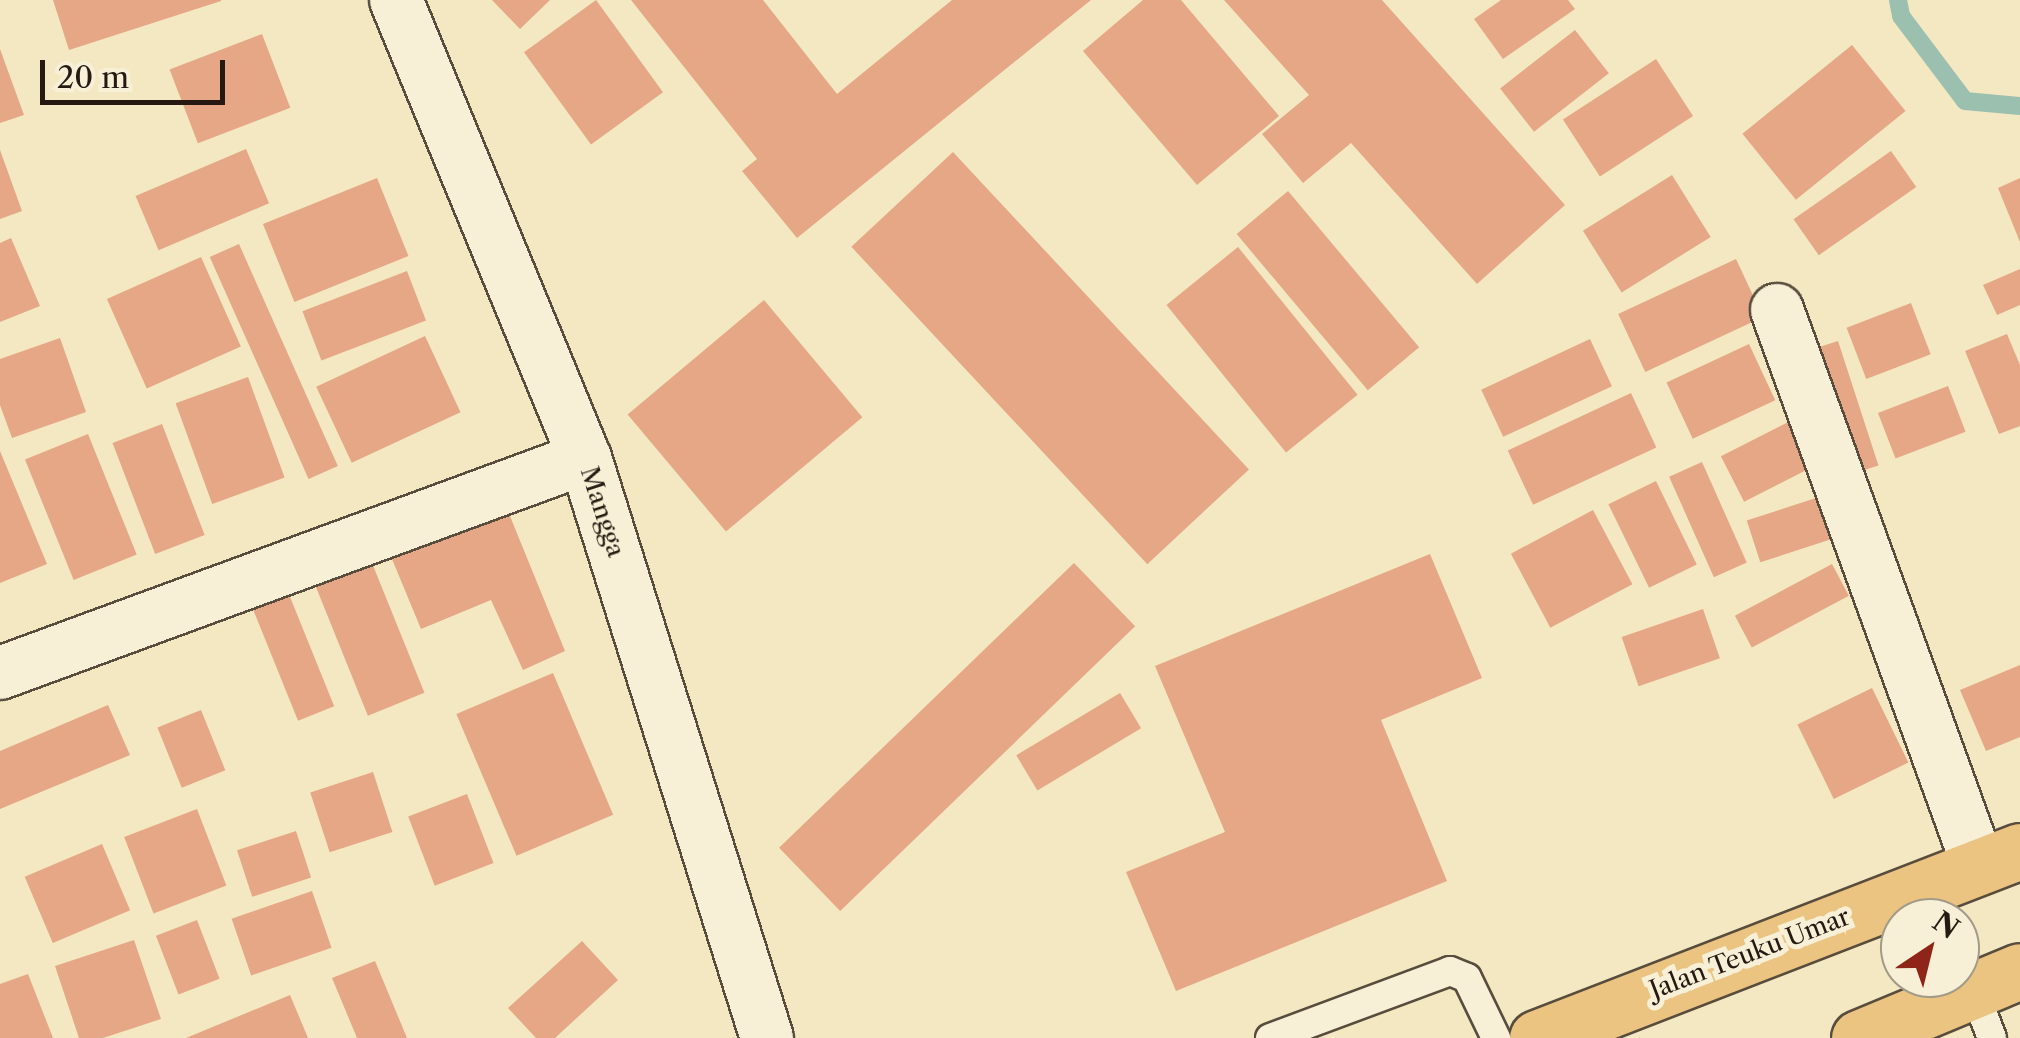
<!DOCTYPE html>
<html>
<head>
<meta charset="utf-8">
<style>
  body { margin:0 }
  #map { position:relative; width:2020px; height:1038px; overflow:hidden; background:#f3e8c1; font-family:"Libre Caslon Text",serif }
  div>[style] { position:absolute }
  .stream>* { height:18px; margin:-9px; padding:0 9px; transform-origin:9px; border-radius:9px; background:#9cc0af }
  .building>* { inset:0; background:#e5a786; transform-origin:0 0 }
  .roads { filter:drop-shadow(2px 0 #584d3d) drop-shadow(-2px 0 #584d3d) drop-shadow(0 2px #584d3d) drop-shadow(0 -2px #584d3d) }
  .lane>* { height:28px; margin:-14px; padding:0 14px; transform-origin:14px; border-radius:14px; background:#f7f0d7 }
  .street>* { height:52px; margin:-26px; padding:0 26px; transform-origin:26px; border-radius:26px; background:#f7f0d7 }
  .highway>* { height:55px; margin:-27.5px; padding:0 27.5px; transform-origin:27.5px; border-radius:27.5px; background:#eac480 }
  span { translate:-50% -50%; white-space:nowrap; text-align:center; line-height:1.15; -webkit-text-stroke:10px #f7f0d7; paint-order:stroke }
  .street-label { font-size:25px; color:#251911 }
  .north { position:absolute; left:1880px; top:898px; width:100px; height:100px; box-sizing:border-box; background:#f7f0d7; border:2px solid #a39a88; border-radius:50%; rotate:35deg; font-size:28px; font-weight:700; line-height:40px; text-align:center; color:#251911 }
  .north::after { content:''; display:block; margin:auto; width:35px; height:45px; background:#8f2418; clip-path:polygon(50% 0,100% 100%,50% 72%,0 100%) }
  .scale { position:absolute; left:40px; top:60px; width:185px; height:45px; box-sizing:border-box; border:5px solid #251911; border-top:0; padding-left:12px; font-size:30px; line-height:35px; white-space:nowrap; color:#251911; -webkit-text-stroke:8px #f7f0d7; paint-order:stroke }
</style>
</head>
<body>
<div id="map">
  <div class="stream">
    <i style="left:1898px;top:0;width:16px;rotate:79deg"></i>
    <i style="left:1901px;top:16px;width:106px;rotate:53deg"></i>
    <i style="left:1965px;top:101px;width:55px;rotate:5.2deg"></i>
  </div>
  <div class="building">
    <i style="clip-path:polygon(53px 0,221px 0,221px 1px,69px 50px)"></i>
    <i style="clip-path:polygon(492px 0,550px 0,520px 29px)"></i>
    <i style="left:596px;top:0;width:114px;height:89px;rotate:54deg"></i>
    <i style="clip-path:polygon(631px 0,763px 0,837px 94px,952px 0,1091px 0,797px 238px,742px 171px,757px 159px)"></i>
    <i style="clip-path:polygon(1143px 0,1181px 0,1279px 116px,1197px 185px,1083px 51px)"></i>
    <i style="clip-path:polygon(1224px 0,1382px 0,1565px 205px,1477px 284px,1351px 143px,1303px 183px,1262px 134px,1309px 95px)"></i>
    <i style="clip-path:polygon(1501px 0,1568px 0,1575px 9px,1503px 59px,1474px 19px)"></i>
    <i style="left:1575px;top:30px;width:55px;height:95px;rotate:52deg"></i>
    <i style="left:262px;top:34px;width:79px;height:99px;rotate:69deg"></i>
    <i style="left:1852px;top:45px;width:85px;height:141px;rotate:51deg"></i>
    <i style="clip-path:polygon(0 49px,24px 115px,0 123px)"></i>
    <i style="left:1656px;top:59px;width:68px;height:111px;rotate:57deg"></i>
    <i style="left:246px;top:149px;width:59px;height:120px;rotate:67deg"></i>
    <i style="clip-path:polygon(0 150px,22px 211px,0 219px)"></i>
    <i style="left:1891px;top:151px;width:44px;height:119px;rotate:55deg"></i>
    <i style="left:953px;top:152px;width:434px;height:139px;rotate:47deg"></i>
    <i style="left:1672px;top:175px;width:73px;height:105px;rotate:58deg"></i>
    <i style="left:377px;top:178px;width:84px;height:123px;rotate:68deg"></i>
    <i style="clip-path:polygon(2020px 178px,2020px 242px,1998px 188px)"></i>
    <i style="left:1288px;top:191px;width:204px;height:67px;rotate:50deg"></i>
    <i style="clip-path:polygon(11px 238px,40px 306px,0 322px,0 243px)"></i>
    <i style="left:239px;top:244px;width:243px;height:32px;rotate:66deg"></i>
    <i style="left:1238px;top:247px;width:190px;height:92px;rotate:51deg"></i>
    <i style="left:201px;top:257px;width:98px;height:103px;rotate:66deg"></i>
    <i style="left:1736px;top:259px;width:64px;height:130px;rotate:65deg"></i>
    <i style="clip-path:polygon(2020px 269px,2020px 305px,1997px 315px,1983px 285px)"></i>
    <i style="left:407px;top:271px;width:53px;height:112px;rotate:69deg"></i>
    <i style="left:764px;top:300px;width:153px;height:178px;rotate:50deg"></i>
    <i style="left:1911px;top:303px;width:55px;height:69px;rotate:69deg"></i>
    <i style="clip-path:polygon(2007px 334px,2020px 365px,2020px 426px,1999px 434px,1965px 351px)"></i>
    <i style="left:425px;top:336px;width:84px;height:120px;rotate:65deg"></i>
    <i style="clip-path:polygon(60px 338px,86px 412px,12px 438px,0 405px,0 359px)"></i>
    <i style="left:1590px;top:339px;width:52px;height:120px;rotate:65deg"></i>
    <i style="left:1838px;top:341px;width:131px;height:26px;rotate:72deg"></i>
    <i style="left:1749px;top:344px;width:62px;height:91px;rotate:65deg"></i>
    <i style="left:248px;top:377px;width:107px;height:77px;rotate:70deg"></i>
    <i style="left:1948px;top:386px;width:49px;height:75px;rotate:69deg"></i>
    <i style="left:1631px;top:393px;width:60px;height:136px;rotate:65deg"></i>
    <i style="left:1802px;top:415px;width:51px;height:91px;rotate:63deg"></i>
    <i style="left:162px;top:424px;width:119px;height:53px;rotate:69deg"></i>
    <i style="left:88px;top:434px;width:130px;height:68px;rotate:68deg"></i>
    <i style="clip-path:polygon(0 451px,47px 564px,0 583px)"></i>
    <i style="left:1702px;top:462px;width:110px;height:36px;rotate:66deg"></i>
    <i style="left:1656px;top:481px;width:93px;height:53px;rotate:64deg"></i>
    <i style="left:1819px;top:497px;width:44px;height:76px;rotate:72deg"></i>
    <i style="clip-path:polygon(503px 499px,565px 651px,523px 670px,491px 600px,421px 629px,387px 547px)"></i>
    <i style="left:1593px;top:510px;width:84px;height:93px;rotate:62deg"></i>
    <i style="clip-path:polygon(1430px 554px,1482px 678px,1381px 720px,1447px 881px,1176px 991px,1126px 872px,1225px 832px,1155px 666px)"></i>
    <i style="left:372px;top:563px;width:140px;height:61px;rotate:68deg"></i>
    <i style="left:1074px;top:563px;width:88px;height:410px;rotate:46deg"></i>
    <i style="left:1832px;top:564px;width:36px;height:110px;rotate:62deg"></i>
    <i style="left:284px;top:582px;width:134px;height:39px;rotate:68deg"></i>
    <i style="left:1703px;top:609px;width:52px;height:86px;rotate:71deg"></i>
    <i style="clip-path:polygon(2020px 665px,2020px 737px,1986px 751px,1960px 690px)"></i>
    <i style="left:553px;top:673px;width:154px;height:105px;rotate:67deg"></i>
    <i style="left:1872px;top:688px;width:83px;height:83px;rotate:64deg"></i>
    <i style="left:1120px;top:693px;width:41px;height:121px;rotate:59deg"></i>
    <i style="clip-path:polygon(108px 705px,130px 755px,0 809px,0 751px)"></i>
    <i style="left:201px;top:710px;width:65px;height:47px;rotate:68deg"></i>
    <i style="left:373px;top:772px;width:63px;height:66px;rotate:72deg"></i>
    <i style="left:467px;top:794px;width:74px;height:63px;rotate:69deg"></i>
    <i style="left:197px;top:809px;width:82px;height:78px;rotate:69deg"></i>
    <i style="left:296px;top:831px;width:49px;height:62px;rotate:72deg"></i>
    <i style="left:102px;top:844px;width:72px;height:84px;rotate:67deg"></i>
    <i style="left:312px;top:891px;width:60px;height:85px;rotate:71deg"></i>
    <i style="left:197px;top:920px;width:63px;height:44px;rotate:69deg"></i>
    <i style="clip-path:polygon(134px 940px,161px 1019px,103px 1038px,79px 1038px,55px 966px)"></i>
    <i style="clip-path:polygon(582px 941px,618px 980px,555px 1038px,536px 1038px,508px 1008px)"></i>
    <i style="clip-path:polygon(375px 961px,407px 1038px,357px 1038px,332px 978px)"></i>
    <i style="clip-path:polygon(28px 974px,53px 1038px,0 1038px,0 984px)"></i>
    <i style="clip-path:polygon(290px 995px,308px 1038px,186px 1038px)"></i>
  </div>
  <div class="roads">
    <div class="lane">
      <i style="left:1974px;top:991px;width:50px;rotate:69deg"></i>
      <i style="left:1270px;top:1038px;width:192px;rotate:-20.4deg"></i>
      <i style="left:1450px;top:971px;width:18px;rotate:22deg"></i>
      <i style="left:1467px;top:978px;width:67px;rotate:64.2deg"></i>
    </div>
    <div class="street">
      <i style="left:396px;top:0;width:495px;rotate:67.6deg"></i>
      <i style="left:585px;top:458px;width:608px;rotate:72.58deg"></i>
      <i style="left:1777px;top:310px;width:592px;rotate:70.07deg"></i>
      <i style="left:0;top:673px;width:623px;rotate:-20.18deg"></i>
    </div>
    <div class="highway">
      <i style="left:1537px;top:1038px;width:518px;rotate:-21.16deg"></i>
      <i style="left:1859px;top:1038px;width:174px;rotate:-22.6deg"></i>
    </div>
  </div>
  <div class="street-label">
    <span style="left:602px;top:512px;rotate:72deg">Mangga</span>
    <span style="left:1750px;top:954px;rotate:-21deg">Jalan Teuku Umar</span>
  </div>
  <div class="north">N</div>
  <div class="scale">20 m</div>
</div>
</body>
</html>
